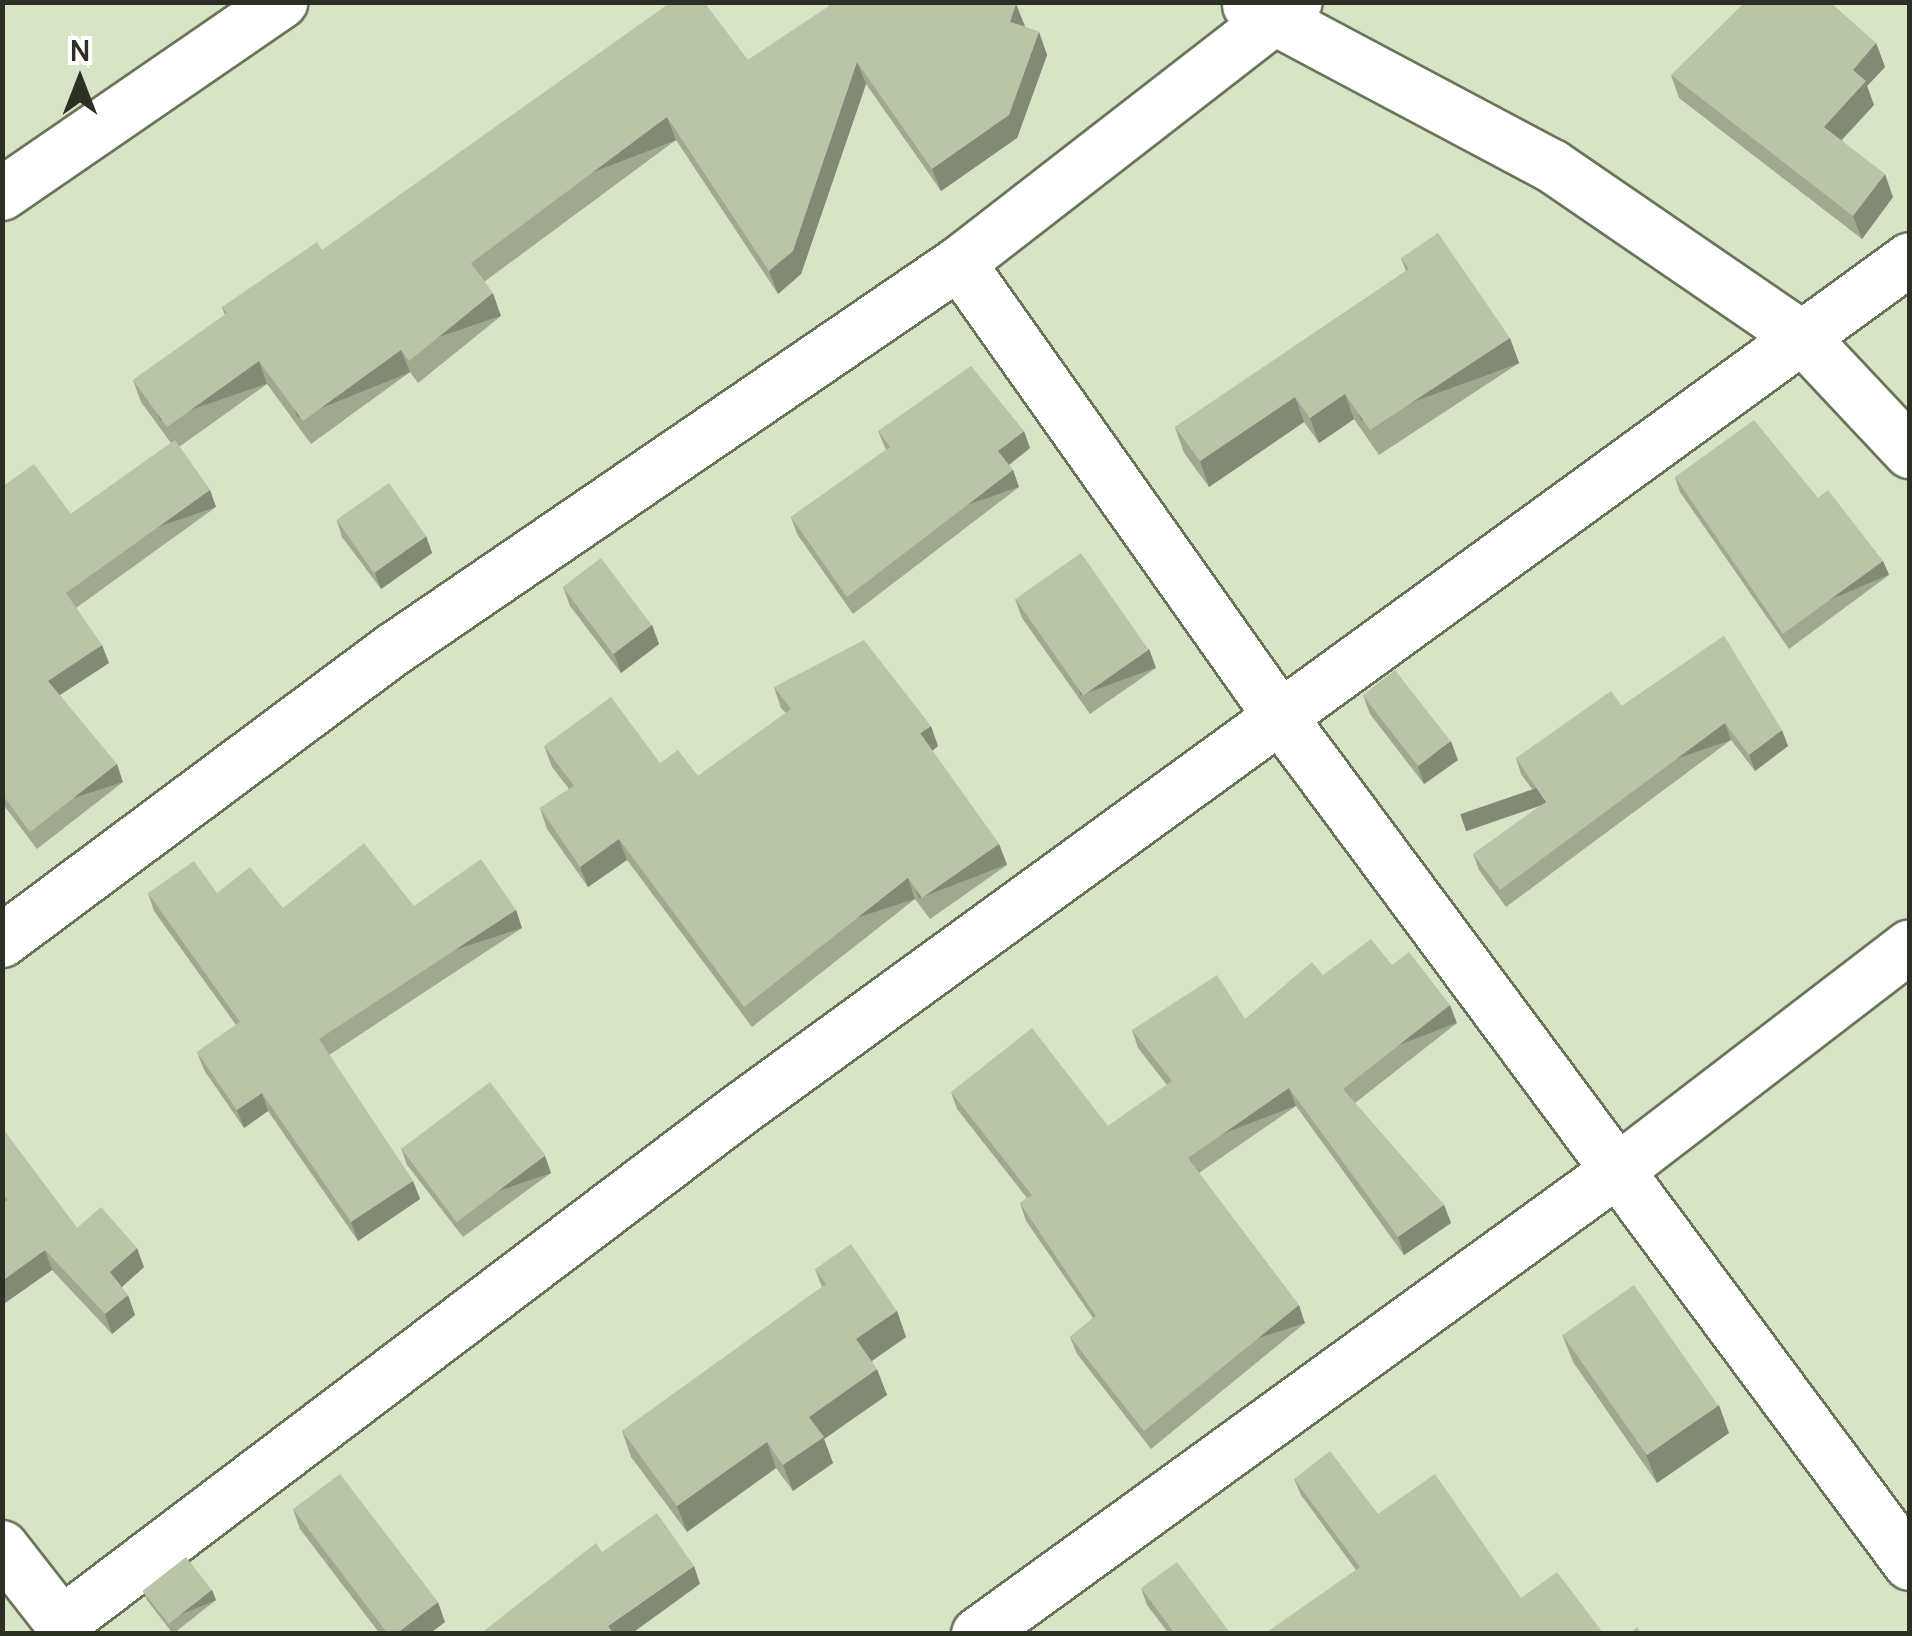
<!DOCTYPE html>
<html>
<head>
<meta charset="utf-8">
<style>
  body { margin:0 }
  #map { position:relative; width:1912px; height:1636px; overflow:hidden; background:#d8e4c6; font-family:Manrope,sans-serif }
  div>[style] { position:absolute }
  .roads { filter:drop-shadow(2px 0 #6a7459) drop-shadow(-2px 0 #6a7459) drop-shadow(0 2px #6a7459) drop-shadow(0 -2px #6a7459) }
  .minor>* { height:52px; margin:-26px; padding:0 26px; transform-origin:26px; border-radius:26px; background:#fff }
  .wall>* { inset:0; background:#a0a990 }
  .shaded-wall>* { inset:0; background:#828a76; transform-origin:0 0 }
  .building>* { inset:0; background:#bac5a8; transform-origin:0 0 }
  span { translate:-50% -50%; white-space:nowrap; text-align:center; line-height:1.15; -webkit-text-stroke:8px #fff; paint-order:stroke }
  .frame { position:absolute; inset:0; border:5px solid #2b2f24; pointer-events:none }
  .north { position:absolute; left:30px; top:30px; width:100px; height:100px; -webkit-text-stroke:8px #fff; paint-order:stroke; rotate:0deg; font-size:28px; font-weight:700; line-height:40px; text-align:center; color:#2b2f24 }
  .north::after { content:''; display:block; margin:auto; width:35px; height:45px; background:#2b2f24; clip-path:polygon(50% 0,100% 100%,50% 72%,0 100%) }
</style>
</head>
<body>
<div id="map">
  <div class="roads">
    <div class="minor">
      <i style="left:1249px;top:5px;width:343px;rotate:28deg"></i>
      <i style="left:1552px;top:166px;width:303px;rotate:34.4deg"></i>
      <i style="left:1802px;top:337px;width:158px;rotate:46.8deg"></i>
      <i style="left:2px;top:194px;width:339px;rotate:-34.5deg"></i>
      <i style="left:959px;top:263px;width:562px;rotate:54.7deg"></i>
      <i style="left:1284px;top:722px;width:1049px;rotate:53.37deg"></i>
      <i style="left:2px;top:941px;width:489px;rotate:-36.7deg"></i>
      <i style="left:394px;top:649px;width:684px;rotate:-34.34deg"></i>
      <i style="left:959px;top:263px;width:426px;rotate:-37.8deg"></i>
      <i style="left:2px;top:1547px;width:110px;rotate:52deg"></i>
      <i style="left:62px;top:1623px;width:852px;rotate:-37.13deg"></i>
      <i style="left:741px;top:1109px;width:1445px;rotate:-36.02deg"></i>
      <i style="left:978px;top:1634px;width:789px;rotate:-35.93deg"></i>
      <i style="left:1617px;top:1171px;width:369px;rotate:-37.5deg"></i>
    </div>
  </div>
  <div class="wall">
    <i style="clip-path:polygon(821px 2px,1013px 2px,1025px 27px,1039px 32px,1047px 55px,1017px 138px,941px 191px,866px 84px,801px 274px,778px 294px,676px 140px,484px 282px,501px 316px,418px 383px,410px 372px,311px 444px,267px 384px,179px 447px,210px 490px,216px 507px,76px 608px,109px 663px,60px 695px,123px 782px,37px 849px,2px 803px,2px 487px,71px 514px,171px 443px,141px 402px,133px 380px,225px 315px,222px 307px,322px 250px,748px 60px,830px 6px)"></i>
    <i style="clip-path:polygon(1876px 43px,1885px 67px,1867px 86px,1874px 105px,1842px 140px,1893px 197px,1862px 239px,1679px 98px,1671px 75px)"></i>
    <i style="clip-path:polygon(1401px 258px,1519px 363px,1379px 455px,1354px 419px,1319px 443px,1304px 422px,1209px 487px,1184px 453px,1175px 427px,1406px 271px)"></i>
    <i style="clip-path:polygon(878px 431px,1030px 448px,1009px 465px,1013px 470px,1019px 487px,853px 614px,797px 534px,791px 517px,886px 450px)"></i>
    <i style="clip-path:polygon(1675px 477px,1818px 498px,1883px 561px,1889px 575px,1789px 649px,1680px 492px)"></i>
    <i style="clip-path:polygon(337px 521px,426px 536px,432px 553px,381px 589px,342px 537px)"></i>
    <i style="clip-path:polygon(563px 587px,652px 625px,659px 644px,621px 673px,570px 606px)"></i>
    <i style="clip-path:polygon(1015px 599px,1149px 649px,1156px 668px,1090px 714px,1022px 618px)"></i>
    <i style="clip-path:polygon(1724px 636px,1788px 746px,1755px 771px,1731px 740px,1506px 907px,1479px 870px,1473px 854px,1543px 804px,1521px 774px,1516px 758px,1622px 706px)"></i>
    <i style="clip-path:polygon(774px 687px,938px 746px,932px 751px,999px 844px,1007px 865px,930px 919px,915px 899px,752px 1027px,627px 860px,588px 887px,547px 829px,540px 808px,569px 789px,552px 767px,544px 746px,660px 763px,698px 776px,786px 713px,781px 708px)"></i>
    <i style="clip-path:polygon(1363px 695px,1458px 760px,1424px 784px,1370px 714px)"></i>
    <i style="clip-path:polygon(148px 893px,217px 893px,283px 908px,414px 906px,516px 910px,522px 928px,329px 1055px,413px 1181px,420px 1199px,358px 1241px,268px 1111px,244px 1128px,204px 1070px,197px 1052px,236px 1025px,154px 911px)"></i>
    <i style="clip-path:polygon(1392px 965px,1457px 1023px,1355px 1103px,1444px 1205px,1451px 1223px,1404px 1255px,1296px 1106px,1199px 1173px,1305px 1323px,1151px 1449px,1077px 1354px,1070px 1337px,1093px 1318px,1026px 1221px,1020px 1203px,1027px 1198px,957px 1109px,951px 1092px,1108px 1126px,1167px 1085px,1138px 1048px,1132px 1030px,1245px 1019px,1323px 975px)"></i>
    <i style="clip-path:polygon(2px 1128px,77px 1228px,144px 1267px,122px 1287px,135px 1315px,112px 1334px,52px 1270px,2px 1305px)"></i>
    <i style="clip-path:polygon(401px 1148px,545px 1156px,551px 1173px,463px 1237px,407px 1165px)"></i>
    <i style="clip-path:polygon(815px 1269px,897px 1311px,906px 1337px,872px 1361px,887px 1395px,824px 1439px,833px 1463px,793px 1491px,776px 1468px,687px 1532px,631px 1457px,622px 1431px,822px 1287px)"></i>
    <i style="clip-path:polygon(1562px 1334px,1729px 1433px,1657px 1483px,1573px 1362px)"></i>
    <i style="clip-path:polygon(1294px 1479px,1378px 1514px,1521px 1598px,1604px 1634px,1356px 1570px,1301px 1495px)"></i>
    <i style="clip-path:polygon(293px 1509px,445px 1622px,429px 1634px,380px 1634px,300px 1529px)"></i>
    <i style="clip-path:polygon(1141px 1588px,1231px 1634px,1169px 1634px,1147px 1605px)"></i>
    <i style="clip-path:polygon(212px 1590px,216px 1600px,173px 1634px,147px 1600px,143px 1591px)"></i>
  </div>
  <div class="shaded-wall">
    <i style="clip-path:polygon(1016px 4px,1025px 26px,1010px 22px)"></i>
    <i style="clip-path:polygon(1039px 32px,1047px 55px,1017px 138px,941px 191px,932px 169px)"></i>
    <i style="clip-path:polygon(1876px 43px,1885px 67px,1867px 86px,1874px 105px,1832px 150px,1824px 127px,1853px 70px)"></i>
    <i style="clip-path:polygon(857px 62px,866px 84px,801px 274px,778px 294px,769px 271px)"></i>
    <i style="left:667px;top:117px;width:25px;height:244px;rotate:69deg"></i>
    <i style="clip-path:polygon(1885px 174px,1893px 197px,1862px 239px,1853px 216px)"></i>
    <i style="left:493px;top:293px;width:24px;height:108px;rotate:71deg"></i>
    <i style="left:1510px;top:338px;width:27px;height:168px;rotate:70deg"></i>
    <i style="left:401px;top:350px;width:24px;height:121px;rotate:68deg"></i>
    <i style="left:259px;top:361px;width:24px;height:113px;rotate:71deg"></i>
    <i style="clip-path:polygon(1345px 394px,1354px 419px,1319px 443px,1310px 418px)"></i>
    <i style="clip-path:polygon(1295px 397px,1304px 422px,1209px 487px,1200px 461px)"></i>
    <i style="clip-path:polygon(1024px 431px,1030px 448px,1005px 468px,998px 451px)"></i>
    <i style="left:1013px;top:470px;width:18px;height:209px;rotate:71deg"></i>
    <i style="left:210px;top:490px;width:18px;height:177px;rotate:71deg"></i>
    <i style="clip-path:polygon(426px 536px,432px 553px,381px 589px,375px 573px)"></i>
    <i style="left:1883px;top:561px;width:15px;height:124px;rotate:67deg"></i>
    <i style="clip-path:polygon(652px 625px,659px 644px,621px 673px,614px 654px)"></i>
    <i style="clip-path:polygon(102px 645px,109px 663px,55px 698px,48px 681px)"></i>
    <i style="left:1149px;top:649px;width:20px;height:80px;rotate:70deg"></i>
    <i style="left:1725px;top:723px;width:18px;height:280px;rotate:71deg"></i>
    <i style="clip-path:polygon(931px 726px,938px 746px,928px 754px,920px 733px)"></i>
    <i style="clip-path:polygon(1782px 730px,1788px 746px,1755px 771px,1749px 755px)"></i>
    <i style="clip-path:polygon(1451px 741px,1458px 760px,1424px 784px,1417px 764px)"></i>
    <i style="left:117px;top:764px;width:19px;height:110px;rotate:72deg"></i>
    <i style="clip-path:polygon(619px 839px,627px 860px,588px 887px,580px 867px)"></i>
    <i style="left:999px;top:844px;width:22px;height:94px;rotate:69deg"></i>
    <i style="left:908px;top:878px;width:22px;height:209px;rotate:72deg"></i>
    <i style="left:516px;top:910px;width:19px;height:235px;rotate:72deg"></i>
    <i style="left:1450px;top:1005px;width:19px;height:136px;rotate:69deg"></i>
    <i style="left:1289px;top:1088px;width:19px;height:123px;rotate:69deg"></i>
    <i style="clip-path:polygon(262px 1093px,268px 1111px,244px 1128px,237px 1110px)"></i>
    <i style="left:545px;top:1156px;width:18px;height:109px;rotate:71deg"></i>
    <i style="clip-path:polygon(413px 1181px,420px 1199px,358px 1241px,351px 1222px)"></i>
    <i style="clip-path:polygon(1444px 1205px,1451px 1223px,1404px 1255px,1398px 1237px)"></i>
    <i style="clip-path:polygon(137px 1248px,144px 1267px,117px 1291px,110px 1272px)"></i>
    <i style="clip-path:polygon(45px 1250px,52px 1270px,2px 1305px,2px 1281px)"></i>
    <i style="clip-path:polygon(128px 1295px,135px 1315px,112px 1334px,105px 1314px)"></i>
    <i style="left:1299px;top:1305px;width:19px;height:200px;rotate:72deg"></i>
    <i style="clip-path:polygon(897px 1311px,906px 1337px,866px 1365px,856px 1339px)"></i>
    <i style="clip-path:polygon(877px 1369px,887px 1395px,824px 1439px,833px 1463px,793px 1491px,783px 1465px,809px 1417px)"></i>
    <i style="clip-path:polygon(1719px 1405px,1729px 1433px,1657px 1483px,1646px 1455px)"></i>
    <i style="clip-path:polygon(767px 1442px,776px 1468px,687px 1532px,677px 1506px)"></i>
    <i style="clip-path:polygon(694px 1566px,700px 1584px,631px 1634px,611px 1634px,608px 1626px)"></i>
    <i style="left:212px;top:1590px;width:11px;height:55px;rotate:68deg"></i>
    <i style="clip-path:polygon(438px 1602px,445px 1622px,429px 1634px,396px 1634px)"></i>
  </div>
  <div class="building">
    <i style="clip-path:polygon(671px 2px,704px 2px,748px 60px,835px 2px,1013px 2px,1016px 4px,1010px 22px,1039px 32px,1009px 115px,932px 169px,857px 62px,793px 251px,769px 271px,667px 117px,471px 263px,493px 293px,409px 361px,401px 350px,303px 421px,259px 361px,167px 427px,133px 380px,227px 313px,222px 307px,317px 242px,322px 250px)"></i>
    <i style="clip-path:polygon(1745px 2px,1830px 2px,1876px 43px,1853px 70px,1866px 81px,1824px 127px,1885px 174px,1853px 216px,1671px 75px)"></i>
    <i style="clip-path:polygon(1438px 233px,1510px 338px,1370px 430px,1345px 394px,1310px 418px,1295px 397px,1200px 461px,1175px 427px,1409px 269px,1401px 258px)"></i>
    <i style="clip-path:polygon(971px 366px,1024px 431px,998px 451px,1013px 470px,847px 597px,791px 517px,890px 447px,878px 431px)"></i>
    <i style="clip-path:polygon(1754px 420px,1818px 498px,1828px 490px,1883px 561px,1783px 634px,1675px 477px)"></i>
    <i style="clip-path:polygon(175px 440px,210px 490px,66px 593px,102px 645px,48px 681px,117px 764px,30px 832px,2px 794px,2px 487px,34px 464px,71px 514px)"></i>
    <i style="left:389px;top:483px;width:65px;height:64px;rotate:55deg"></i>
    <i style="left:1081px;top:553px;width:118px;height:80px;rotate:55deg"></i>
    <i style="left:601px;top:558px;width:84px;height:48px;rotate:53deg"></i>
    <i style="clip-path:polygon(1724px 636px,1782px 730px,1749px 755px,1725px 723px,1500px 890px,1473px 854px,1546px 802px,1516px 758px,1611px 691px,1622px 706px)"></i>
    <i style="clip-path:polygon(864px 640px,931px 726px,920px 733px,999px 844px,922px 898px,908px 878px,744px 1007px,619px 839px,580px 867px,540px 808px,574px 786px,544px 746px,611px 697px,660px 763px,678px 750px,698px 776px,791px 709px,774px 687px)"></i>
    <i style="left:1395px;top:670px;width:90px;height:41px;rotate:52deg"></i>
    <i style="clip-path:polygon(364px 843px,414px 906px,481px 859px,516px 910px,319px 1039px,413px 1181px,351px 1222px,262px 1093px,237px 1110px,197px 1052px,240px 1022px,148px 893px,194px 861px,217px 893px,250px 867px,283px 908px)"></i>
    <i style="clip-path:polygon(1371px 939px,1392px 965px,1409px 952px,1450px 1005px,1343px 1089px,1444px 1205px,1398px 1237px,1289px 1088px,1188px 1158px,1299px 1305px,1144px 1431px,1070px 1337px,1096px 1316px,1020px 1203px,1032px 1195px,951px 1092px,1032px 1028px,1108px 1126px,1172px 1081px,1132px 1030px,1217px 975px,1245px 1019px,1312px 962px,1323px 975px)"></i>
    <i style="left:490px;top:1082px;width:92px;height:111px;rotate:53deg"></i>
    <i style="clip-path:polygon(2px 1128px,77px 1228px,101px 1207px,137px 1248px,110px 1272px,128px 1295px,105px 1314px,45px 1250px,2px 1281px,2px 1204px,8px 1200px,2px 1194px)"></i>
    <i style="clip-path:polygon(851px 1244px,897px 1311px,856px 1339px,877px 1369px,809px 1417px,824px 1437px,783px 1465px,767px 1442px,677px 1506px,622px 1431px,826px 1284px,815px 1269px)"></i>
    <i style="left:1634px;top:1285px;width:147px;height:87px;rotate:55deg"></i>
    <i style="clip-path:polygon(1330px 1451px,1378px 1514px,1435px 1474px,1521px 1598px,1557px 1572px,1604px 1634px,1264px 1634px,1360px 1567px,1294px 1479px)"></i>
    <i style="clip-path:polygon(340px 1474px,438px 1602px,396px 1634px,388px 1634px,293px 1509px)"></i>
    <i style="clip-path:polygon(657px 1513px,694px 1566px,608px 1626px,614px 1634px,480px 1634px,596px 1543px,602px 1552px)"></i>
    <i style="left:186px;top:1557px;width:42px;height:55px;rotate:52deg"></i>
    <i style="clip-path:polygon(1177px 1562px,1231px 1634px,1175px 1634px,1141px 1588px)"></i>
    <i style="clip-path:polygon(1637px 1627px,1642px 1634px,1629px 1634px)"></i>
  </div>
  <div class="frame"></div>
  <div class="north">N</div>
</div>
</body>
</html>
